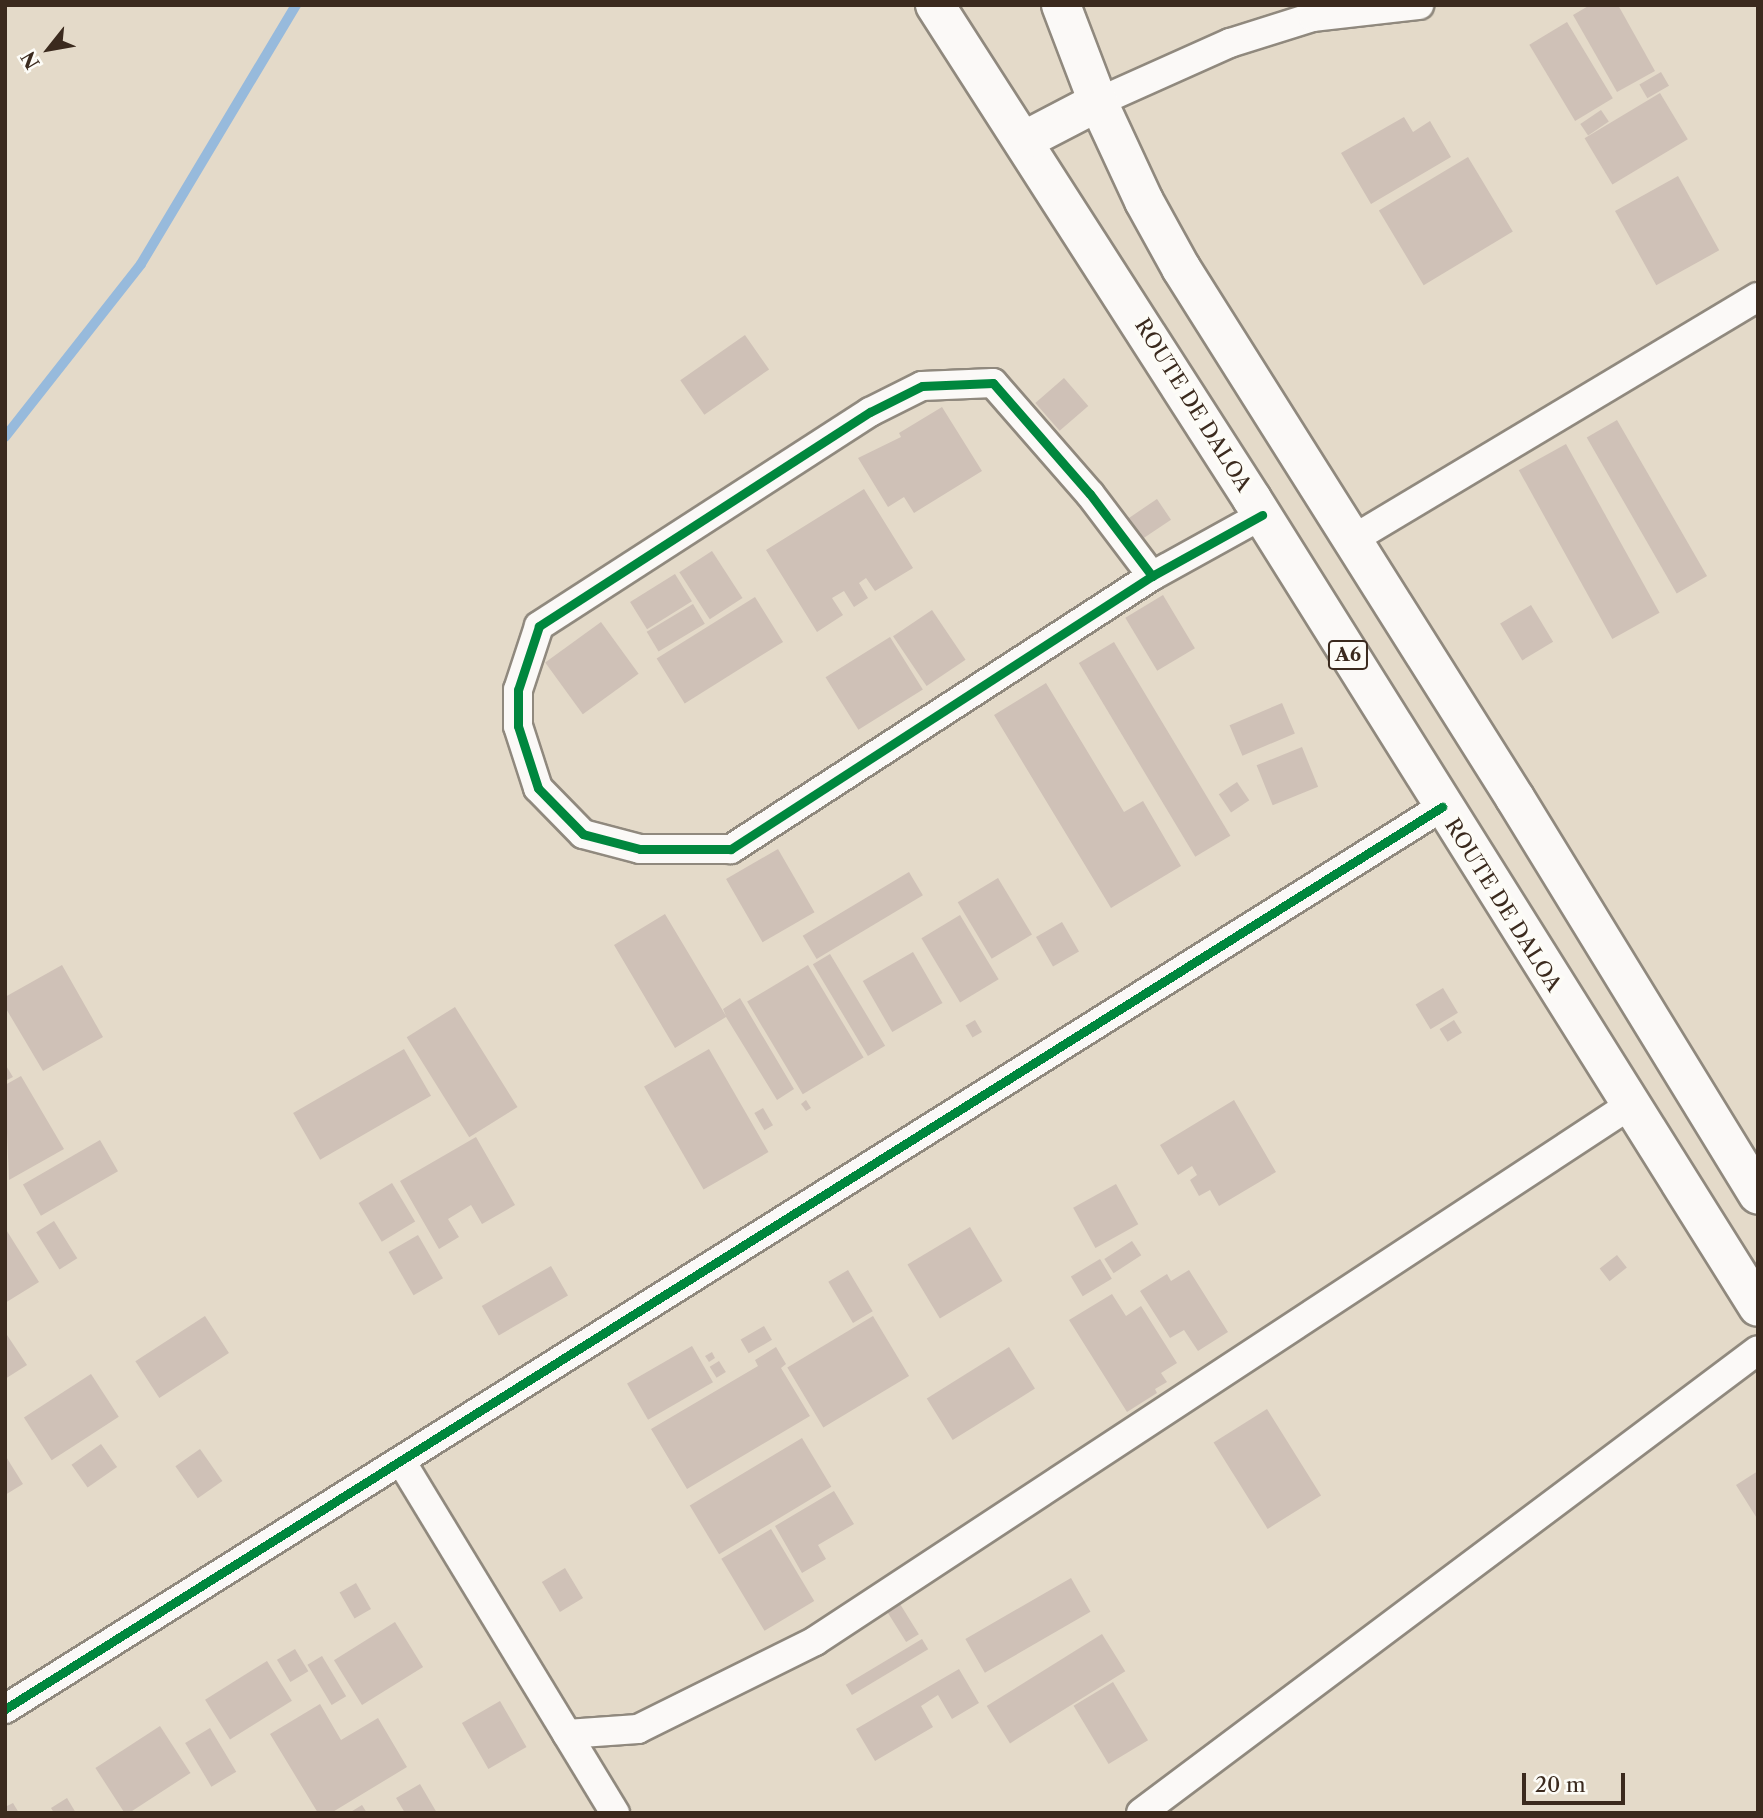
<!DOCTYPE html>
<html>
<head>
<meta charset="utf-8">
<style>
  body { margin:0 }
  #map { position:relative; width:1763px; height:1818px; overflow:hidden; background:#e4dac9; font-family:"Libre Caslon Text",serif }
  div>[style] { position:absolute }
  .stream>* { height:10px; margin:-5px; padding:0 5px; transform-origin:5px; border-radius:5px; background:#97badc }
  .building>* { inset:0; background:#cfc1b7; transform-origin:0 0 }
  .roads { filter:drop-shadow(2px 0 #90897e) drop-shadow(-2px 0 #90897e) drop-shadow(0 2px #90897e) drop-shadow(0 -2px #90897e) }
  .street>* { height:28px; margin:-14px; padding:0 14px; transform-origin:14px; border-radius:14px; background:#fbf9f7 }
  .highway>* { height:38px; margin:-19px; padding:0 19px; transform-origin:19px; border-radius:19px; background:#fbf9f7 }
  .cycleway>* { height:9px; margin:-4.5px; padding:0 4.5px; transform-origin:4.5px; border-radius:4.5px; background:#00873e }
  span { translate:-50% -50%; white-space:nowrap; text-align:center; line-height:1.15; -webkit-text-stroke:7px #fdfcf7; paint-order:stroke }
  .shield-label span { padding:2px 5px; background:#fdfcf7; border:2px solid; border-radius:5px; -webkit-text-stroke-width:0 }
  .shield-label { font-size:19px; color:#3b2a1e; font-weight:700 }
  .street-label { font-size:21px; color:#3b2a1e }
  .frame { position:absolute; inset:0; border:7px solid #3b2a1e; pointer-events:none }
  .north { position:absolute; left:14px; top:14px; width:70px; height:70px; -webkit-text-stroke:5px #fdfcf7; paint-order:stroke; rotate:239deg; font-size:19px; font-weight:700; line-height:28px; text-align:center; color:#3b2a1e }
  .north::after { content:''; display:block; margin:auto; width:24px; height:32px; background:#3b2a1e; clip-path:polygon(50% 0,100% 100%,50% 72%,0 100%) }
  .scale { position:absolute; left:1522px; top:1773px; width:103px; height:32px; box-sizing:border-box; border:4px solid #3b2a1e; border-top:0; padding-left:9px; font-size:21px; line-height:24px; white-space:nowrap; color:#3b2a1e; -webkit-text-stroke:5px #fdfcf7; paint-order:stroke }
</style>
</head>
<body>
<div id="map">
  <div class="stream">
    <i style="left:5px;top:437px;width:220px;rotate:-51.8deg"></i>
    <i style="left:141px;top:264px;width:302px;rotate:-59.1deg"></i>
  </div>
  <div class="building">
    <i style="clip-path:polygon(1590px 5px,1618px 5px,1655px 71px,1617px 92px,1573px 15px)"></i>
    <i style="left:1567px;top:22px;width:89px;height:44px;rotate:59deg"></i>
    <i style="left:1661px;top:72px;width:16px;height:25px;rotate:60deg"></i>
    <i style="left:1660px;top:93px;width:54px;height:88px;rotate:59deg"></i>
    <i style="left:1601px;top:110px;width:14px;height:25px;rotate:56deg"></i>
    <i style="clip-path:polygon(1404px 117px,1413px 132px,1430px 121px,1451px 157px,1371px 204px,1341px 153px)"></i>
    <i style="left:1468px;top:157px;width:87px;height:104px;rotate:59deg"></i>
    <i style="left:1678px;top:176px;width:85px;height:72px;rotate:61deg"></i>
    <i style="left:745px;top:335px;width:42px;height:79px;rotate:55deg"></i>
    <i style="left:1064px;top:378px;width:37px;height:38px;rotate:49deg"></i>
    <i style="clip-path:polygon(942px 407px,982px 471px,914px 513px,904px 497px,888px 507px,858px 458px,901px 437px,899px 433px)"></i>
    <i style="left:1617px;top:420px;width:180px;height:35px;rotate:60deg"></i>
    <i style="left:1566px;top:444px;width:193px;height:54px;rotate:61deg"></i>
    <i style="clip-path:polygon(864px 489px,913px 568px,875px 591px,866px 578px,859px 583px,868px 598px,854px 607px,844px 591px,832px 598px,843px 615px,817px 632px,766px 550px)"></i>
    <i style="left:1157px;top:499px;width:25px;height:36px;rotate:56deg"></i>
    <i style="left:712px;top:551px;width:56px;height:39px;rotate:57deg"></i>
    <i style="left:675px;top:574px;width:32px;height:53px;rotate:58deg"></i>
    <i style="left:1163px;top:595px;width:62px;height:44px;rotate:59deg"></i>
    <i style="left:755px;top:597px;width:53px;height:116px;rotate:58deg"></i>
    <i style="left:693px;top:604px;width:23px;height:54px;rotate:59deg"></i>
    <i style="left:1531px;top:605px;width:43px;height:36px;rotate:59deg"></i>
    <i style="left:932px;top:610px;width:60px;height:47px;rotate:56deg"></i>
    <i style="left:601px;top:622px;width:64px;height:69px;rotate:54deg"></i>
    <i style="left:890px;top:637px;width:62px;height:76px;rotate:58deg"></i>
    <i style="left:1114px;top:642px;width:226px;height:41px;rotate:59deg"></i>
    <i style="clip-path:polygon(1046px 683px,1124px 812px,1143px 801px,1181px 866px,1111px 908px,994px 715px)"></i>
    <i style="left:1282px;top:703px;width:33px;height:57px;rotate:67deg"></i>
    <i style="left:1302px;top:747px;width:43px;height:49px;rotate:68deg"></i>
    <i style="left:1237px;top:782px;width:22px;height:22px;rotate:56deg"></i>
    <i style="left:778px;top:849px;width:73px;height:60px;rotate:60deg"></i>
    <i style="left:909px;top:872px;width:27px;height:124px;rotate:59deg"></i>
    <i style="left:998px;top:878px;width:66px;height:47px;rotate:59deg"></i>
    <i style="clip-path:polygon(665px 914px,726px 1016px,723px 1009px,740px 998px,794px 1089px,777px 1100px,726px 1017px,675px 1048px,614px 945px)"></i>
    <i style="left:960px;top:915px;width:75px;height:45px;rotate:59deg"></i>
    <i style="left:1062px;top:922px;width:34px;height:30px;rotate:60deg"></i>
    <i style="left:913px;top:952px;width:59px;height:58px;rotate:60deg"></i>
    <i style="left:830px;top:954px;width:107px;height:20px;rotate:59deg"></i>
    <i style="clip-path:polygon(62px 965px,103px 1037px,43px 1071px,5px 1007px,5px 997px)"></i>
    <i style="left:808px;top:965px;width:108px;height:71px;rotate:59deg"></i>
    <i style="left:1443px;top:988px;width:29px;height:32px;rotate:59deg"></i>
    <i style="left:455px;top:1007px;width:118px;height:57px;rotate:58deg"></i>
    <i style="left:975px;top:1020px;width:14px;height:11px;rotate:60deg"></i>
    <i style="left:1454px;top:1020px;width:15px;height:17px;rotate:58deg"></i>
    <i style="left:404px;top:1049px;width:54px;height:128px;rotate:60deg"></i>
    <i style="left:709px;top:1049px;width:119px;height:75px;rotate:60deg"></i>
    <i style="clip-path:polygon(5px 1064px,13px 1077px,5px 1081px)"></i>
    <i style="clip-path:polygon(21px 1076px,64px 1149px,9px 1180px,5px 1085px)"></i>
    <i style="clip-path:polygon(806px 1100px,811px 1108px,806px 1111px,801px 1104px)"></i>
    <i style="clip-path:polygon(1234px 1100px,1276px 1172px,1219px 1206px,1210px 1190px,1199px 1196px,1190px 1180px,1197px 1175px,1192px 1166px,1178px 1175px,1160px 1145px)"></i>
    <i style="left:763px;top:1108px;width:20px;height:10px;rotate:60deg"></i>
    <i style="clip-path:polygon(476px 1137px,515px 1205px,482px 1224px,471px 1205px,448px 1219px,459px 1237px,439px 1249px,400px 1181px)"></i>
    <i style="left:100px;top:1140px;width:36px;height:89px;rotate:60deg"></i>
    <i style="left:392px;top:1183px;width:45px;height:39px;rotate:59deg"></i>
    <i style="left:1116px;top:1184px;width:46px;height:49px;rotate:61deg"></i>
    <i style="left:54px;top:1221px;width:44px;height:21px;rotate:58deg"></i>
    <i style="left:970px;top:1227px;width:63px;height:73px;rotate:59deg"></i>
    <i style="clip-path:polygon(5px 1228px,39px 1282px,5px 1303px)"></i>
    <i style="left:418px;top:1235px;width:50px;height:34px;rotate:60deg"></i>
    <i style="left:1132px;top:1241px;width:17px;height:33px;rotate:57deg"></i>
    <i style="left:1617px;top:1255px;width:16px;height:22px;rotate:52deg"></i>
    <i style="left:1100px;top:1259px;width:23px;height:34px;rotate:59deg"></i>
    <i style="left:551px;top:1266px;width:34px;height:80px;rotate:60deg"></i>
    <i style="left:848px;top:1270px;width:48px;height:23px;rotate:59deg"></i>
    <i style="clip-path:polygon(1189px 1270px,1228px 1332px,1198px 1351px,1184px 1330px,1170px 1338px,1140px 1291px,1167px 1274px,1171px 1281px)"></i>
    <i style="clip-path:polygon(1112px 1294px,1126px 1316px,1141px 1306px,1177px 1363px,1161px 1373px,1167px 1382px,1155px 1389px,1157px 1393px,1127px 1412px,1069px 1320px)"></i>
    <i style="left:205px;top:1316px;width:44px;height:83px;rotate:57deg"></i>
    <i style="left:873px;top:1316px;width:70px;height:100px;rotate:59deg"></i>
    <i style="left:764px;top:1326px;width:16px;height:27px;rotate:60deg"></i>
    <i style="clip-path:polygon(5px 1332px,27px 1365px,5px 1379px)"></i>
    <i style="left:692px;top:1346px;width:42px;height:75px;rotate:60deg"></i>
    <i style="clip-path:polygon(776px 1347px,786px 1364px,781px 1368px,810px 1416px,687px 1489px,651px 1429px,758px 1366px,755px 1360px)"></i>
    <i style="left:1009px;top:1347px;width:49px;height:97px;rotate:58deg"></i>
    <i style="clip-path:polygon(712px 1352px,715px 1358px,709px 1362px,705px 1356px)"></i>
    <i style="left:719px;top:1361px;width:13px;height:11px;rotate:58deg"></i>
    <i style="left:91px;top:1374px;width:51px;height:80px;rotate:57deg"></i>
    <i style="left:1267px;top:1409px;width:102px;height:63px;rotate:58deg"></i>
    <i style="left:802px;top:1438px;width:57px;height:131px;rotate:59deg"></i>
    <i style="left:101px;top:1444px;width:28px;height:36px;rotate:55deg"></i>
    <i style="left:200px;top:1449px;width:39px;height:30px;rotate:55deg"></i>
    <i style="clip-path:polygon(5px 1455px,23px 1484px,5px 1495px)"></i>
    <i style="clip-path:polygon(1758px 1471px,1758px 1520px,1736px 1485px)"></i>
    <i style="clip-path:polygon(834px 1491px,854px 1524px,818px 1545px,826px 1559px,802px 1573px,775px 1526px)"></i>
    <i style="left:771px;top:1529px;width:84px;height:58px;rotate:59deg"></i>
    <i style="left:565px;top:1568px;width:35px;height:27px;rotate:59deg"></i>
    <i style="left:1071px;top:1578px;width:39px;height:122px;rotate:60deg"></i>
    <i style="left:356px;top:1583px;width:30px;height:19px;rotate:60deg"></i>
    <i style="left:895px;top:1596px;width:45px;height:15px;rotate:58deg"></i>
    <i style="left:395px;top:1622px;width:53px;height:72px;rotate:58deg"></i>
    <i style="left:1102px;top:1634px;width:44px;height:136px;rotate:58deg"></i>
    <i style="left:922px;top:1639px;width:12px;height:89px;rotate:59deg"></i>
    <i style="left:295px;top:1649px;width:26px;height:21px;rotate:59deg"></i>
    <i style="left:322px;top:1656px;width:47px;height:17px;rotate:59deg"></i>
    <i style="left:267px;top:1661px;width:47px;height:73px;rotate:58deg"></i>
    <i style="clip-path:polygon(959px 1669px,979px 1703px,952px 1719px,938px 1695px,921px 1706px,933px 1727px,875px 1761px,856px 1729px)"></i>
    <i style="left:1113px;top:1682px;width:68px;height:46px;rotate:59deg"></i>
    <i style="left:500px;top:1701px;width:53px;height:44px;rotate:60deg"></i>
    <i style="clip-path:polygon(320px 1704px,341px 1740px,378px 1718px,407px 1767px,331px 1813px,318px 1813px,270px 1734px)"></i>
    <i style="left:160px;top:1726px;width:56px;height:77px;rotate:57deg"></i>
    <i style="left:210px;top:1728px;width:51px;height:29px;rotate:59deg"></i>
    <i style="clip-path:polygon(420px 1784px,437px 1813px,405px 1813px,396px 1798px)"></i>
    <i style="clip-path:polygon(67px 1798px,76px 1813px,54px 1813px,51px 1808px)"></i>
    <i style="clip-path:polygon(13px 1803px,19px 1813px,5px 1813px,5px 1807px)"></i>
    <i style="clip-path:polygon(362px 1805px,367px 1813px,349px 1813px)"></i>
  </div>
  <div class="roads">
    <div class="street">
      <i style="left:1098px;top:102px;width:145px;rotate:-24.1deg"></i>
      <i style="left:1230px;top:43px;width:87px;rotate:-17.4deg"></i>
      <i style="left:1313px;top:17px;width:107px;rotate:-6.5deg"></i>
      <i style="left:1350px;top:541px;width:475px;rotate:-30.9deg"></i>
      <i style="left:1152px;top:576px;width:502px;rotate:147.04deg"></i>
      <i style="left:731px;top:849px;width:91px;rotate:180deg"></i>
      <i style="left:640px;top:849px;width:59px;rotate:-165.3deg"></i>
      <i style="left:583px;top:834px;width:64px;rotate:-134.4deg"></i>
      <i style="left:538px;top:788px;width:65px;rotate:-107.9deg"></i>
      <i style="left:518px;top:726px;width:36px;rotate:-90deg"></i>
      <i style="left:518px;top:690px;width:67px;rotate:-71.8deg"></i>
      <i style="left:539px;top:626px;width:394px;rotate:-32.9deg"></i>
      <i style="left:870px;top:412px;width:58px;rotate:-26.6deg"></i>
      <i style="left:922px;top:386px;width:71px;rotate:-2.4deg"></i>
      <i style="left:993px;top:383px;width:147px;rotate:48.9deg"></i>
      <i style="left:1090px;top:494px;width:103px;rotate:52.9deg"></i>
      <i style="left:1152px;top:576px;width:126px;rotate:-29deg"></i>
      <i style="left:401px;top:1461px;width:412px;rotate:58.7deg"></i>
      <i style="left:5px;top:1709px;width:1697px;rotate:-32.12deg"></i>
      <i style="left:567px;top:1734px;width:71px;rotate:-4deg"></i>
      <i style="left:638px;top:1729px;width:198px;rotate:-26.4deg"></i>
      <i style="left:815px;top:1641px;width:975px;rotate:-33.33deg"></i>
      <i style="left:1141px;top:1813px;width:771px;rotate:-36.88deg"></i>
    </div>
    <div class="highway">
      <i style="left:935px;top:5px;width:587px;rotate:57.31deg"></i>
      <i style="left:1252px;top:499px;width:953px;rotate:57.94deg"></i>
      <i style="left:1061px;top:5px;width:104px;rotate:69.1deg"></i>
      <i style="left:1098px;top:102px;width:109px;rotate:65.1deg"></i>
      <i style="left:1144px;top:201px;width:77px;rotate:61.1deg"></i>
      <i style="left:1181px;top:268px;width:626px;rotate:57.78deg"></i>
      <i style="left:1515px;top:798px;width:465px;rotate:58.5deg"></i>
      <i style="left:1025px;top:140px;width:82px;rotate:-27.5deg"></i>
    </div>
  </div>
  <div class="cycleway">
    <i style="left:1152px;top:576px;width:502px;rotate:147.04deg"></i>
    <i style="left:731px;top:849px;width:91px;rotate:180deg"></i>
    <i style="left:640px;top:849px;width:59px;rotate:-165.3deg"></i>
    <i style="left:583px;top:834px;width:64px;rotate:-134.4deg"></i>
    <i style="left:538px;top:788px;width:65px;rotate:-107.9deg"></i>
    <i style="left:518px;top:726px;width:36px;rotate:-90deg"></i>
    <i style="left:518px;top:690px;width:67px;rotate:-71.8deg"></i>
    <i style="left:539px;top:626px;width:394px;rotate:-32.9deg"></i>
    <i style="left:870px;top:412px;width:58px;rotate:-26.6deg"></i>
    <i style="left:922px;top:386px;width:71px;rotate:-2.4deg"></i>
    <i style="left:993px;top:383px;width:147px;rotate:48.9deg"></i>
    <i style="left:1090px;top:494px;width:103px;rotate:52.9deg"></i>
    <i style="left:1152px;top:576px;width:126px;rotate:-29deg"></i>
    <i style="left:5px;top:1709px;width:1697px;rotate:-32.12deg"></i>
  </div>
  <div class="shield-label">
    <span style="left:1348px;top:655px">A6</span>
  </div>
  <div class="street-label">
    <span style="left:1193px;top:405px;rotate:58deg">ROUTE DE DALOA</span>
    <span style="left:1503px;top:905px;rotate:58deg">ROUTE DE DALOA</span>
  </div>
  <div class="frame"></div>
  <div class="north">N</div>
  <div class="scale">20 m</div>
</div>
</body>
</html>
